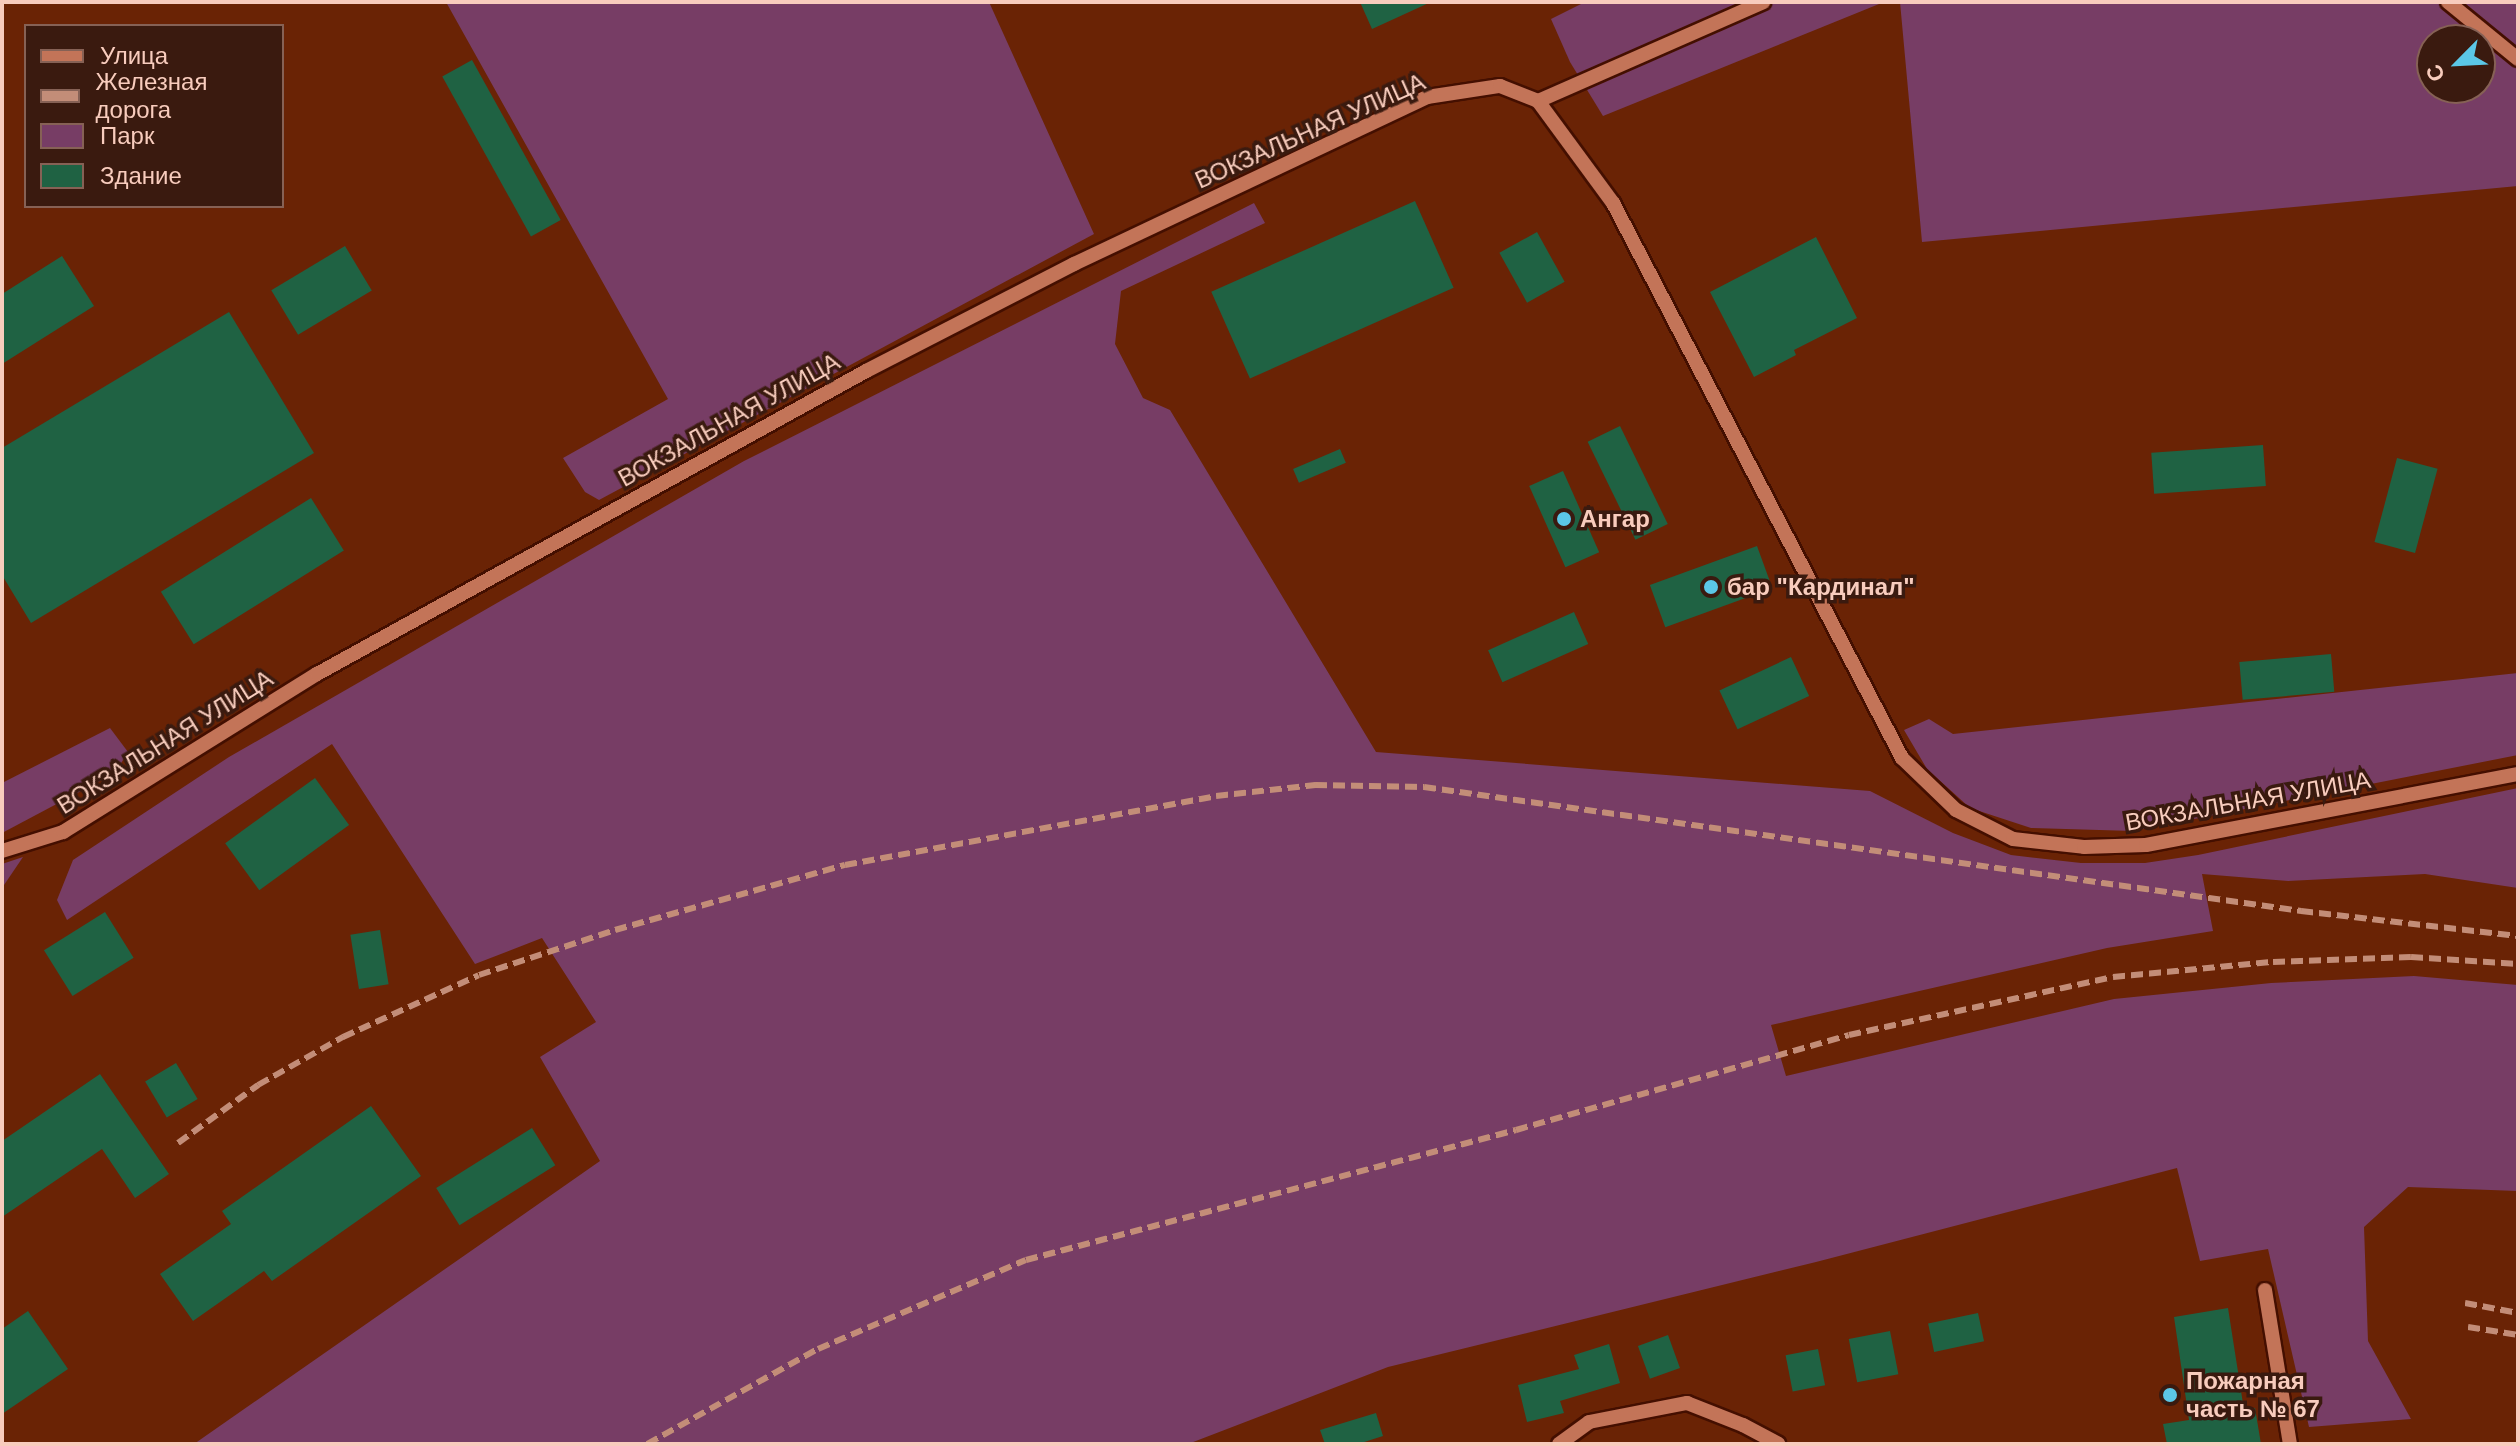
<!DOCTYPE html>
<html>
<head>
<meta charset="utf-8">
<style>
  body { margin:0 }
  #map { position:relative; width:2520px; height:1446px; overflow:hidden; background:#6a2305; font-family:Arial,sans-serif }
  div>[style] { position:absolute }
  .green>* { inset:0; background:#773d65 }
  .building>* { inset:0; background:#1f6243; transform-origin:0 0 }
  .roads { filter:drop-shadow(2px 0 #440f00) drop-shadow(-2px 0 #440f00) drop-shadow(0 2px #440f00) drop-shadow(0 -2px #440f00) }
  .minor>* { height:14px; margin:-7px; padding:0 7px; transform-origin:7px; border-radius:7px; background:#c37458 }
  .rail>* { height:6px; margin-top:-3px; transform-origin:0; background:repeating-linear-gradient(90deg,#c38d78 0 12px,transparent 0 18px) }
  .dots>* { width:22px; height:22px; translate:-50% -50%; box-sizing:border-box; border:4px solid #3a1a0f; border-radius:50% }
  span { translate:-50% -50%; white-space:nowrap; text-align:center; line-height:1.15; -webkit-text-stroke:7px #3a1a0f; paint-order:stroke }
  .street-label { font-size:24px; color:#f8ccbd }
  .poi-label { font-size:24px; color:#f8ccbd; font-weight:700 }
  .left { translate:0 -50%; text-align:left }
  .frame { position:absolute; inset:0; border:4px solid #f8ccbd; pointer-events:none }
  .legend { position:absolute; left:24px; top:24px; width:260px; height:184px; box-sizing:border-box; background:#3a1a0f; border:2px solid #866155; margin:0; padding:10px 14px; list-style:none; font-size:24px; color:#f8ccbd }
  .legend li { display:flex; align-items:center; gap:16px; height:40px }
  .legend b { width:40px; border:2px solid #866155 }
  .north { position:absolute; left:2416px; top:24px; width:80px; height:80px; box-sizing:border-box; background:#3a1a0f; border:2px solid #866155; border-radius:50%; rotate:246deg; font-size:22px; font-weight:700; line-height:32px; text-align:center; color:#f8ccbd }
  .north::after { content:''; display:block; margin:auto; width:28px; height:36px; background:#5bc7e7; clip-path:polygon(50% 0,100% 100%,50% 72%,0 100%) }
</style>
</head>
<body>
<div id="map">
  <div class="green">
    <i style="clip-path:polygon(446px 2px,989px 2px,1094px 234px,599px 500px,585px 492px,563px 458px,668px 399px)"></i>
    <i style="clip-path:polygon(1585px 2px,1884px 2px,1603px 116px,1570px 62px,1551px 19px)"></i>
    <i style="clip-path:polygon(evenodd,1900px 2px,2518px 2px,2518px 186px,1922px 242px,1900px 2px,2432px 40px,2480px 40px,2480px 88px,2432px 88px,2432px 40px)"></i>
    <i style="clip-path:polygon(1254px 203px,1265px 223px,1121px 291px,1115px 344px,1143px 398px,1170px 410px,1376px 752px,1870px 791px,1953px 833px,2011px 855px,2081px 863px,2145px 863px,2198px 855px,2518px 788px,2518px 888px,2425px 874px,2288px 881px,2202px 874px,2213px 931px,2107px 948px,1771px 1025px,1786px 1076px,2114px 999px,2271px 983px,2414px 976px,2518px 985px,2518px 1191px,2408px 1187px,2364px 1227px,2368px 1341px,2411px 1419px,2309px 1427px,2268px 1249px,2200px 1261px,2177px 1168px,1816px 1262px,1388px 1367px,1188px 1444px,194px 1444px,600px 1161px,540px 1057px,596px 1022px,542px 938px,475px 964px,332px 744px,67px 920px,57px 900px,73px 860px,229px 757px,744px 461px)"></i>
    <i style="clip-path:polygon(2518px 673px,2518px 755px,2133px 831px,2031px 828px,1970px 808px,1927px 769px,1904px 730px,1929px 719px,1953px 734px)"></i>
    <i style="clip-path:polygon(110px 728px,128px 752px,115px 773px,2px 833px,2px 783px)"></i>
    <i style="clip-path:polygon(23px 857px,2px 888px,2px 864px)"></i>
  </div>
  <div class="building">
    <i style="clip-path:polygon(1360px 2px,1431px 2px,1372px 29px)"></i>
    <i style="left:472px;top:60px;width:183px;height:34px;rotate:61deg"></i>
    <i style="left:1415px;top:201px;width:95px;height:223px;rotate:66deg"></i>
    <i style="left:1537px;top:232px;width:57px;height:43px;rotate:61deg"></i>
    <i style="clip-path:polygon(1816px 237px,1857px 318px,1794px 350px,1796px 355px,1754px 377px,1710px 292px)"></i>
    <i style="left:345px;top:246px;width:52px;height:86px;rotate:59deg"></i>
    <i style="clip-path:polygon(62px 256px,94px 306px,2px 364px,2px 294px)"></i>
    <i style="clip-path:polygon(229px 312px,314px 453px,31px 623px,2px 575px,2px 448px)"></i>
    <i style="left:1620px;top:426px;width:109px;height:36px;rotate:64deg"></i>
    <i style="left:2263px;top:445px;width:41px;height:112px;rotate:86deg"></i>
    <i style="left:1340px;top:449px;width:15px;height:51px;rotate:67deg"></i>
    <i style="left:2397px;top:458px;width:42px;height:87px;rotate:15deg"></i>
    <i style="left:1563px;top:471px;width:89px;height:37px;rotate:66deg"></i>
    <i style="left:311px;top:498px;width:62px;height:177px;rotate:58deg"></i>
    <i style="left:1757px;top:546px;width:45px;height:114px;rotate:70deg"></i>
    <i style="left:1574px;top:612px;width:35px;height:94px;rotate:66deg"></i>
    <i style="left:2331px;top:654px;width:38px;height:92px;rotate:85deg"></i>
    <i style="left:1791px;top:657px;width:43px;height:79px;rotate:65deg"></i>
    <i style="left:315px;top:778px;width:58px;height:111px;rotate:54deg"></i>
    <i style="left:105px;top:912px;width:54px;height:72px;rotate:58deg"></i>
    <i style="left:380px;top:930px;width:55px;height:30px;rotate:81deg"></i>
    <i style="left:176px;top:1063px;width:42px;height:36px;rotate:59deg"></i>
    <i style="clip-path:polygon(100px 1074px,169px 1174px,135px 1198px,102px 1149px,2px 1217px,2px 1141px)"></i>
    <i style="clip-path:polygon(371px 1106px,421px 1176px,272px 1281px,264px 1271px,193px 1321px,160px 1274px,231px 1224px,222px 1211px)"></i>
    <i style="left:532px;top:1128px;width:44px;height:113px;rotate:58deg"></i>
    <i style="clip-path:polygon(2228px 1308px,2244px 1410px,2255px 1408px,2261px 1444px,2167px 1444px,2163px 1424px,2189px 1420px,2174px 1317px)"></i>
    <i style="clip-path:polygon(28px 1311px,68px 1369px,2px 1414px,2px 1329px)"></i>
    <i style="left:1978px;top:1313px;width:29px;height:51px;rotate:78deg"></i>
    <i style="left:1890px;top:1331px;width:44px;height:42px;rotate:79deg"></i>
    <i style="left:1668px;top:1335px;width:35px;height:32px;rotate:70deg"></i>
    <i style="clip-path:polygon(1609px 1344px,1620px 1383px,1560px 1401px,1564px 1413px,1527px 1422px,1518px 1385px,1579px 1369px,1574px 1355px)"></i>
    <i style="left:1818px;top:1349px;width:37px;height:33px;rotate:79deg"></i>
    <i style="clip-path:polygon(1376px 1413px,1383px 1436px,1358px 1444px,1325px 1444px,1320px 1430px)"></i>
  </div>
  <div class="roads">
    <div class="minor">
      <i style="left:2448px;top:2px;width:90px;rotate:39.2deg"></i>
      <i style="left:1538px;top:101px;width:246px;rotate:-23.7deg"></i>
      <i style="left:2px;top:851px;width:64px;rotate:-17.3deg"></i>
      <i style="left:63px;top:832px;width:299px;rotate:-31.9deg"></i>
      <i style="left:317px;top:674px;width:627px;rotate:-28.89deg"></i>
      <i style="left:866px;top:371px;width:234px;rotate:-27.2deg"></i>
      <i style="left:1074px;top:264px;width:391px;rotate:-25.3deg"></i>
      <i style="left:1427px;top:97px;width:74px;rotate:-8.6deg"></i>
      <i style="left:1500px;top:86px;width:41px;rotate:21.5deg"></i>
      <i style="left:1538px;top:101px;width:127px;rotate:53.7deg"></i>
      <i style="left:1613px;top:203px;width:626px;rotate:62.49deg"></i>
      <i style="left:1902px;top:758px;width:75px;rotate:43.9deg"></i>
      <i style="left:1956px;top:810px;width:64px;rotate:27deg"></i>
      <i style="left:2013px;top:839px;width:71px;rotate:6.4deg"></i>
      <i style="left:2084px;top:847px;width:62px;rotate:-1.8deg"></i>
      <i style="left:2146px;top:845px;width:379px;rotate:-10.8deg"></i>
      <i style="left:2265px;top:1290px;width:156px;rotate:80.8deg"></i>
      <i style="left:1559px;top:1444px;width:37px;rotate:-36deg"></i>
      <i style="left:1589px;top:1422px;width:100px;rotate:-11deg"></i>
      <i style="left:1687px;top:1403px;width:60px;rotate:21.4deg"></i>
      <i style="left:1743px;top:1425px;width:40px;rotate:28deg"></i>
    </div>
  </div>
  <div class="rail">
    <i style="left:178px;top:1143px;width:99px;rotate:-35.9deg"></i>
    <i style="left:258px;top:1085px;width:98px;rotate:-29.5deg"></i>
    <i style="left:343px;top:1037px;width:149px;rotate:-24.5deg"></i>
    <i style="left:479px;top:975px;width:143px;rotate:-18.3deg"></i>
    <i style="left:615px;top:930px;width:239px;rotate:-15.8deg"></i>
    <i style="left:845px;top:865px;width:377px;rotate:-10.5deg"></i>
    <i style="left:1216px;top:796px;width:100px;rotate:-6.3deg"></i>
    <i style="left:1315px;top:785px;width:109px;rotate:1.1deg"></i>
    <i style="left:1424px;top:787px;width:886px;rotate:8.05deg"></i>
    <i style="left:2301px;top:911px;width:218px;rotate:6.6deg"></i>
    <i style="left:2465px;top:1303px;width:54px;rotate:10.7deg"></i>
    <i style="left:2468px;top:1327px;width:51px;rotate:9.1deg"></i>
    <i style="left:647px;top:1444px;width:196px;rotate:-29.1deg"></i>
    <i style="left:818px;top:1349px;width:226px;rotate:-23.2deg"></i>
    <i style="left:1026px;top:1260px;width:507px;rotate:-14.86deg"></i>
    <i style="left:1516px;top:1130px;width:346px;rotate:-15.9deg"></i>
    <i style="left:1849px;top:1035px;width:270px;rotate:-12.4deg"></i>
    <i style="left:2113px;top:977px;width:161px;rotate:-5.4deg"></i>
    <i style="left:2273px;top:962px;width:138px;rotate:-2.1deg"></i>
    <i style="left:2411px;top:957px;width:107px;rotate:3.7deg"></i>
  </div>
  <div class="dots">
    <i style="left:1564px;top:519px;background:#5bc7e7"></i>
    <i style="left:1711px;top:587px;background:#5bc7e7"></i>
    <i style="left:2170px;top:1395px;background:#5bc7e7"></i>
  </div>
  <div class="street-label">
    <span style="left:1310px;top:131px;rotate:-24deg">ВОКЗАЛЬНАЯ УЛИЦА</span>
    <span style="left:729px;top:420px;rotate:-29deg">ВОКЗАЛЬНАЯ УЛИЦА</span>
    <span style="left:165px;top:742px;rotate:-32deg">ВОКЗАЛЬНАЯ УЛИЦА</span>
    <span style="left:2248px;top:801px;rotate:-10deg">ВОКЗАЛЬНАЯ УЛИЦА</span>
  </div>
  <div class="poi-label">
    <span class="left" style="left:1580px;top:519px">Ангар</span>
    <span class="left" style="left:1727px;top:587px">бар "Кардинал"</span>
    <span class="left" style="left:2186px;top:1395px">Пожарная<br>часть № 67</span>
  </div>
  <div class="frame"></div>
  <ul class="legend">
  <li><b style="height:10px;background:#c37458"></b>Улица</li>
  <li><b style="height:10px;background:#c38d78"></b>Железная дорога</li>
  <li><b style="height:22px;background:#773d65"></b>Парк</li>
  <li><b style="height:22px;background:#1f6243"></b>Здание</li>
  </ul>
  <div class="north">С</div>
</div>
</body>
</html>
